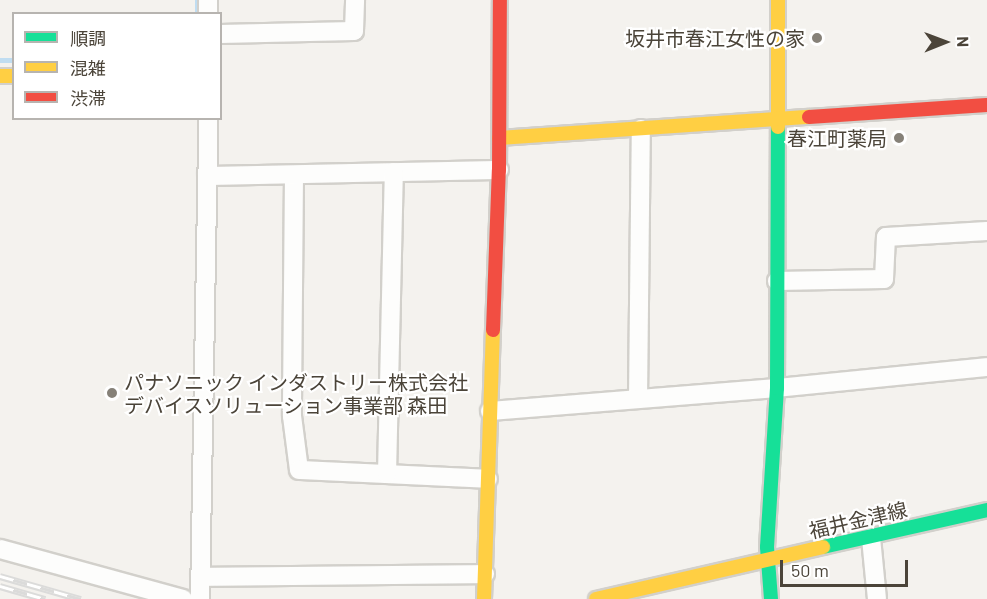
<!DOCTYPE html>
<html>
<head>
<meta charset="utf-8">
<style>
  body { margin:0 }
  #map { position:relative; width:987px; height:599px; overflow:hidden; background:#f4f2ee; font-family:Barlow,"Noto Sans JP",sans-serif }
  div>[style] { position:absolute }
  .stream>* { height:5px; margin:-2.5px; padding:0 2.5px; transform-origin:2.5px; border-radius:2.5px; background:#c0ddf1 }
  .roads { filter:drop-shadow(2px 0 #d2d0cb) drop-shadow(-2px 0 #d2d0cb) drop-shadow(0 2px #d2d0cb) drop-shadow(0 -2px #d2d0cb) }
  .street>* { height:18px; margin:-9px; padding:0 9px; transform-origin:9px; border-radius:9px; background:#fdfdfc }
  .fast>* { height:14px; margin:-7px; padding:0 7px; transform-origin:7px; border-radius:7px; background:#16e098 }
  .slow>* { height:14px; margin:-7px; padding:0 7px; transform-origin:7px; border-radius:7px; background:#ffcf43 }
  .jam>* { height:14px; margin:-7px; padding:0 7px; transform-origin:7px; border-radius:7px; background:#f24e42 }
  .rail>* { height:7px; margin-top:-3.5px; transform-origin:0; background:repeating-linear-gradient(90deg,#fff 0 14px,#dbdbda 0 28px); box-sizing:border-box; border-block:2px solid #dbdbda }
  .dots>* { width:16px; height:16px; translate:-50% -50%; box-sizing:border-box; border:3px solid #fff; border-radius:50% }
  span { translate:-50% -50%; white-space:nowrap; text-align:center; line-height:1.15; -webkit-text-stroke:4.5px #fff; paint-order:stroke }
  .poi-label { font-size:20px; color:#4b4439 }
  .right { translate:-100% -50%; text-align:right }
  .left { translate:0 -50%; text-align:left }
  .street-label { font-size:20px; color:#4b4439 }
  .legend { position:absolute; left:12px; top:12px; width:210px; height:108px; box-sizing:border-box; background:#fff; border:2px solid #b7b4b0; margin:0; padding:8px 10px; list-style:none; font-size:18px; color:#4b4439 }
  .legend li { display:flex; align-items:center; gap:12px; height:30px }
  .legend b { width:30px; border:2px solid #b7b4b0 }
  .north { position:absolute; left:915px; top:12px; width:60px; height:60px; -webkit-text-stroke:4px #fff; paint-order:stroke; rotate:89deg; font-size:16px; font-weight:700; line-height:24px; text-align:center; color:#4b4439 }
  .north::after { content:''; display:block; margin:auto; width:21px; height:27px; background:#4b4439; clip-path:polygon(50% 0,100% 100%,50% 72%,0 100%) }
  .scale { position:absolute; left:780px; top:560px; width:128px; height:27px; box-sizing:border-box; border:3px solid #4b4439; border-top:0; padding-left:8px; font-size:18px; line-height:21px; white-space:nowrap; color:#4b4439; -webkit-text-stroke:4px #fff; paint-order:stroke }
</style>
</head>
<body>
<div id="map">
  <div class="stream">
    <i style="left:197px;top:0;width:14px;rotate:90deg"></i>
    <i style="left:0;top:60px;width:14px"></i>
  </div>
  <div class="roads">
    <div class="street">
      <i style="left:208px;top:0;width:14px;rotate:90deg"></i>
      <i style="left:220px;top:34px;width:134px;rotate:-1.3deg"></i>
      <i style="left:354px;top:31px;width:31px;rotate:-88deg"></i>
      <i style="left:294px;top:175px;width:241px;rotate:90.5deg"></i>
      <i style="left:292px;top:416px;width:54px;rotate:82.6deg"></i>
      <i style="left:299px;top:470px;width:189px;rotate:2.7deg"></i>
      <i style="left:207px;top:176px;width:292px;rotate:-1.2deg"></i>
      <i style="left:777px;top:281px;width:107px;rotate:-1.1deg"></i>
      <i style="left:884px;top:279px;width:42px;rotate:-87.3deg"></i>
      <i style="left:886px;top:237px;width:101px;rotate:-3.4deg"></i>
      <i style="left:638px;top:399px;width:270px;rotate:-89.4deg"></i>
      <i style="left:490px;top:411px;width:288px;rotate:-4.6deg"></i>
      <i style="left:777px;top:388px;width:211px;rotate:-5.7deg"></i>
      <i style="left:387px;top:474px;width:302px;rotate:-88.7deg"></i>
      <i style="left:871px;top:538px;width:61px;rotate:84.4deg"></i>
      <i style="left:0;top:549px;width:190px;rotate:15.3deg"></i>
      <i style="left:200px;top:577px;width:285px;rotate:-0.6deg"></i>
      <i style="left:200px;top:599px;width:481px;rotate:-89deg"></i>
    </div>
    <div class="fast">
      <i style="left:823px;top:547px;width:168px;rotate:-12.7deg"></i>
      <i style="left:771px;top:599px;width:52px;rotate:-94.4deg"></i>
      <i style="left:767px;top:547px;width:159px;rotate:-86.4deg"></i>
      <i style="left:777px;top:388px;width:261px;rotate:-89.8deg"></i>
    </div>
    <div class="slow">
      <i style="left:0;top:76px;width:14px"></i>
      <i style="left:778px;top:127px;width:127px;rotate:-90deg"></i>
      <i style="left:499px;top:138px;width:311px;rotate:-3.9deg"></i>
      <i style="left:484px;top:599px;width:269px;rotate:-88.1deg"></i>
      <i style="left:596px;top:599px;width:233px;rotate:-12.9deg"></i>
    </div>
    <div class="jam">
      <i style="left:809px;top:117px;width:178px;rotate:-3.9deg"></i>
      <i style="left:493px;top:330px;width:160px;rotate:-87.9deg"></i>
      <i style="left:499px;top:170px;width:170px;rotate:-89.7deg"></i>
    </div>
  </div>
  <div class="rail">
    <i style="left:0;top:576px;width:84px;rotate:15.9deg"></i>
    <i style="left:0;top:586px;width:47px;rotate:16.1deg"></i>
  </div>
  <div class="dots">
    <i style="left:817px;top:38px;background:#868178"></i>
    <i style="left:899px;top:138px;background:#868178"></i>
    <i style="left:112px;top:393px;background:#868178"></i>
  </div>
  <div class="poi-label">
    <span class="right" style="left:805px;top:38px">坂井市春江女性の家</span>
    <span class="right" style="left:887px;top:138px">春江町薬局</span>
    <span class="left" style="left:124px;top:394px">パナソニック インダストリー株式会社<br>デバイスソリューション事業部 森田</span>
  </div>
  <div class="street-label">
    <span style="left:858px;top:520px;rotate:-13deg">福井金津線</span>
  </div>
  <ul class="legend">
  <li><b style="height:8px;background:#16e098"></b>順調</li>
  <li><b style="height:8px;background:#ffcf43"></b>混雑</li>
  <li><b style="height:8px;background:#f24e42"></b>渋滞</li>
  </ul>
  <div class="north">N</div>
  <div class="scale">50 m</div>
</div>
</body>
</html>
